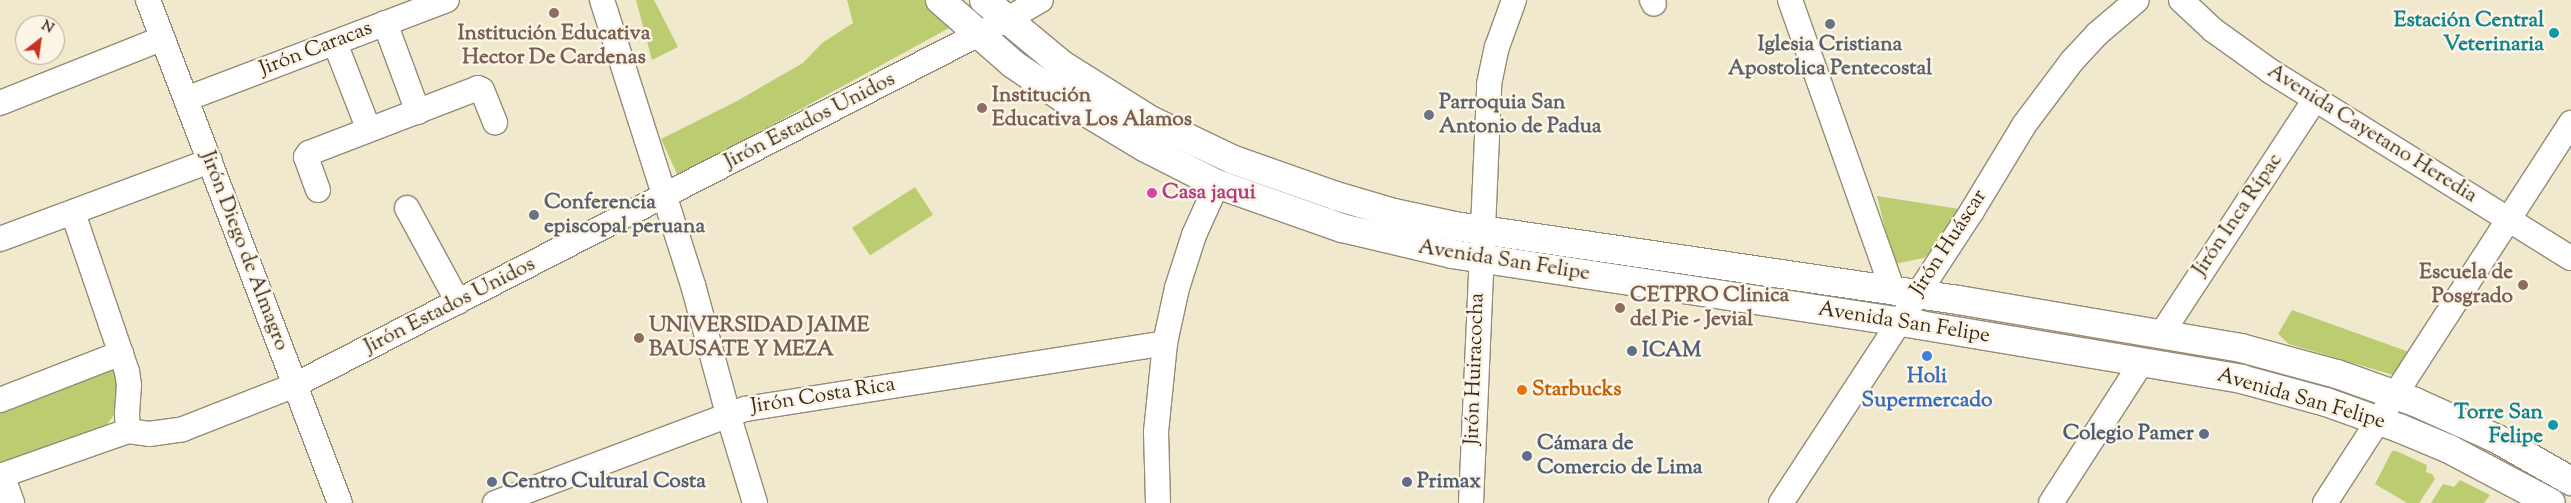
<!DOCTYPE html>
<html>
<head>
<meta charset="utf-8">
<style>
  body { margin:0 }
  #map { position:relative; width:2571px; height:503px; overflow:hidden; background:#f1e9ce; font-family:"Sorts Mill Goudy",serif }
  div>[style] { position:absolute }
  .green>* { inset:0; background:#bbcd70; transform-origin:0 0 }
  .roads { filter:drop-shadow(1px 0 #968a76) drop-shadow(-1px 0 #968a76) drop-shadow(0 1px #968a76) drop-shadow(0 -1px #968a76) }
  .minor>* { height:24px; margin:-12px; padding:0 12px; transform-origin:12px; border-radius:12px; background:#fff }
  .major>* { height:28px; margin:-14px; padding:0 14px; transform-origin:14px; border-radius:14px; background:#fff }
  .dots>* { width:14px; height:14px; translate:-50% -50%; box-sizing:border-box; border:2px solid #fcf5e5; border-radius:50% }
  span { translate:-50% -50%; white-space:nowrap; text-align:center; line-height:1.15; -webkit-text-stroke:5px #fcf5e5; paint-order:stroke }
  .culture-label { font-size:21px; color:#0d838f; font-weight:700 }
  .right { translate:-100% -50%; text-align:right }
  .education-label { font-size:21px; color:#785e54; font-weight:700 }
  .left { translate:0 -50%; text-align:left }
  .worship-label { font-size:21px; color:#5b616d; font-weight:700 }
  .street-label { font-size:21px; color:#3b2a1e }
  .hotel-label { font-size:21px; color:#b23c85; font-weight:700 }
  .service-label { font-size:21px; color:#4e5e75; font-weight:700 }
  .shop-label { font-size:21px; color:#366cbe; font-weight:700 }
  .food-label { font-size:21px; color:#c56008; font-weight:700 }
  .north { position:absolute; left:15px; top:15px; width:50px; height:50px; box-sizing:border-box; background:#fcf5e5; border:1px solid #afa495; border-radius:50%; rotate:30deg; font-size:14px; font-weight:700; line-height:20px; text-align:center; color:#3b2a1e }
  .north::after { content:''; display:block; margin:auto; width:18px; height:22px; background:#c8321e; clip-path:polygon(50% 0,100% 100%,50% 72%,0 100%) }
</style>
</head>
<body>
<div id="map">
  <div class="green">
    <i style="clip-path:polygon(636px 0,654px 0,678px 47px,652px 60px)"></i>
    <i style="clip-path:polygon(847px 0,925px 0,951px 27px,678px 176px,661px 139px,737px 101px,803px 63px,822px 43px,853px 23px)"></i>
    <i style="left:915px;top:187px;width:33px;height:75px;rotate:57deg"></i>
    <i style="clip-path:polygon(1877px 196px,1972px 211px,1924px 258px,1894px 264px)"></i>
    <i style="clip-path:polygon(2292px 310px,2412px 353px,2393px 375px,2289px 344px,2278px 334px)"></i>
    <i style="clip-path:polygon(116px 357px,119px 408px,106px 426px,0 467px,0 401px)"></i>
    <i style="clip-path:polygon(2392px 451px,2396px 451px,2427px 465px,2426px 472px,2432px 474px,2435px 479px,2419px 503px,2407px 503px,2375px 484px)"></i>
    <i style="clip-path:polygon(2460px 480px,2490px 495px,2484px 503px,2431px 503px,2443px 484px,2454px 487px)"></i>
  </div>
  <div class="roads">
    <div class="minor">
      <i style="left:148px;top:0;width:538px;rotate:69.11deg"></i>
      <i style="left:602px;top:0;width:299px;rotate:72.3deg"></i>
      <i style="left:693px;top:285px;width:134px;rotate:74.8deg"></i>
      <i style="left:728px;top:414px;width:93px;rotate:73.1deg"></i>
      <i style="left:1652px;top:0;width:4px;rotate:63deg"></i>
      <i style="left:1790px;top:0;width:309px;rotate:70.5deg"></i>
      <i style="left:2181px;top:0;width:44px;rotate:43.2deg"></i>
      <i style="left:2213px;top:30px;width:70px;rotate:35.7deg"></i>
      <i style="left:2270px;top:71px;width:354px;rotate:31.9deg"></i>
      <i style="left:385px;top:23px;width:95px;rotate:69.7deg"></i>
      <i style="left:335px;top:43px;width:93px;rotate:68.7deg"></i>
      <i style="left:186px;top:99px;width:279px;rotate:-20.8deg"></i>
      <i style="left:0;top:103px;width:175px;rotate:-21.7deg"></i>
      <i style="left:318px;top:190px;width:35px;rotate:-110deg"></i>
      <i style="left:306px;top:157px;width:5px;rotate:-53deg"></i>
      <i style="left:309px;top:153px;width:181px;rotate:-21deg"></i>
      <i style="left:478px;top:88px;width:4px;rotate:27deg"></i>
      <i style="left:482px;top:90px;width:35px;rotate:68deg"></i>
      <i style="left:407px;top:208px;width:107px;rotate:61.5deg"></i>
      <i style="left:73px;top:213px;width:168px;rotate:71.2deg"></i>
      <i style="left:127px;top:372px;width:13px;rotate:81deg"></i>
      <i style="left:129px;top:385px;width:28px;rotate:94deg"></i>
      <i style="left:127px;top:413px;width:18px;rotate:87deg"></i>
      <i style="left:0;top:239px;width:224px;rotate:-20.4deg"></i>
      <i style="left:2162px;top:333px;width:280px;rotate:-56.8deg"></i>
      <i style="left:0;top:400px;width:130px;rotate:-21.2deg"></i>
      <i style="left:2px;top:475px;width:30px;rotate:70deg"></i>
      <i style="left:0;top:476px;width:136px;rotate:-19.4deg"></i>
      <i style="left:128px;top:431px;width:21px;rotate:8deg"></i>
      <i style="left:149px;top:434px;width:34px;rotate:-8deg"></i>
      <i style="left:183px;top:429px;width:120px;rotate:-21.4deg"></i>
      <i style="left:295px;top:385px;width:799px;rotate:-27.17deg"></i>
      <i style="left:1006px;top:20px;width:40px;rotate:-29.7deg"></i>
      <i style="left:495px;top:503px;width:267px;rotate:-20.6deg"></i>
      <i style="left:745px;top:409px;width:425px;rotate:-8.9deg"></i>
      <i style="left:1158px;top:503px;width:71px;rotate:-91.6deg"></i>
      <i style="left:1156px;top:432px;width:89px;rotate:-84.2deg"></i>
      <i style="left:1165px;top:343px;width:56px;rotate:-77.7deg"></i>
      <i style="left:1177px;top:288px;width:56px;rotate:-72.2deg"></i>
      <i style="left:1194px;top:235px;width:56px;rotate:-65.7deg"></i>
      <i style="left:1471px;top:503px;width:419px;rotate:-87.5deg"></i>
      <i style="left:1489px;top:84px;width:38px;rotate:-78deg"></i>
      <i style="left:1497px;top:47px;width:50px;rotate:-70.1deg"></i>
      <i style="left:1781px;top:503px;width:349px;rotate:-56.8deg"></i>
      <i style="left:1972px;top:211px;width:100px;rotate:-58.8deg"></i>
      <i style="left:2024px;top:125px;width:80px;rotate:-53.1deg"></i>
      <i style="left:2072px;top:61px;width:37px;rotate:-47deg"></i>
      <i style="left:2097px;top:34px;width:52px;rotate:-40.4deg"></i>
      <i style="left:2051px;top:503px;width:168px;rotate:-57.2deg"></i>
      <i style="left:2325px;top:503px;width:453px;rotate:-57.1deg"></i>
    </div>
    <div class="major">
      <i style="left:940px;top:0;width:97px;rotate:41.2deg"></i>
      <i style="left:1013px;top:64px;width:64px;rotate:34.2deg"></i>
      <i style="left:1066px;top:100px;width:93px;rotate:31deg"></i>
      <i style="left:1146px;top:148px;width:80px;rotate:26.9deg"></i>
      <i style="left:1217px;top:184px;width:133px;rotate:19.4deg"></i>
      <i style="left:1342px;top:228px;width:113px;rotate:13.3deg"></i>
      <i style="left:1452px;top:254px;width:473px;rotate:8.6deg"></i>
      <i style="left:1920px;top:325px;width:326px;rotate:9.5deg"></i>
      <i style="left:2241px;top:379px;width:88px;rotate:15.1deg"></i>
      <i style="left:2326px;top:402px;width:77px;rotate:19.6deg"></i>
      <i style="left:2399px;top:428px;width:54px;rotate:22.8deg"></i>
      <i style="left:2449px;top:449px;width:115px;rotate:27.9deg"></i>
      <i style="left:984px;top:0;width:100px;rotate:39.7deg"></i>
      <i style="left:1061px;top:64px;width:105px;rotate:32.2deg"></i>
      <i style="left:1150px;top:120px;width:93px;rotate:25.5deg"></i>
      <i style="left:1234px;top:160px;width:108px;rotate:19.4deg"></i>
      <i style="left:1336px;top:196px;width:60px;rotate:16.3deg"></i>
      <i style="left:1394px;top:213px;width:62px;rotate:12deg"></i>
      <i style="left:1455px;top:226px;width:508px;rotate:8.37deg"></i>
      <i style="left:1958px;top:300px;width:287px;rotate:9.6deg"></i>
      <i style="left:2241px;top:348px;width:99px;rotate:15.2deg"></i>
      <i style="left:2337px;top:374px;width:83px;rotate:19.7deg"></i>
      <i style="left:2415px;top:402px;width:92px;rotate:24.3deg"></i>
      <i style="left:2499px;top:440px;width:83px;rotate:29.7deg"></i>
    </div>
  </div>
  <div class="dots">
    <i style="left:554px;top:13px;background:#8d6e63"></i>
    <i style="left:1830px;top:24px;background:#6b7280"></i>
    <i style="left:2554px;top:33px;background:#0f9aa8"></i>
    <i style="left:982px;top:108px;background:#8d6e63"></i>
    <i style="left:1429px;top:115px;background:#6b7280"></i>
    <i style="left:1152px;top:193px;background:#d1479c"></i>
    <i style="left:534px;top:215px;background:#6b7280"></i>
    <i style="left:2523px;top:285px;background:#8d6e63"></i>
    <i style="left:1620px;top:308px;background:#8d6e63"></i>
    <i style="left:639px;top:338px;background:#8d6e63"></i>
    <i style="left:1632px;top:351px;background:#5c6f8a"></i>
    <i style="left:1927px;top:356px;background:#3f7fe0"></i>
    <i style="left:1522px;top:390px;background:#e8710a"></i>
    <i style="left:2553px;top:425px;background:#0f9aa8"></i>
    <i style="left:2204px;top:434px;background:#5c6f8a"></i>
    <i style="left:1527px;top:456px;background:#5c6f8a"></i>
    <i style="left:492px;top:482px;background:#5c6f8a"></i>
    <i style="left:1407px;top:482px;background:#5c6f8a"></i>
  </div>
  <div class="culture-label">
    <span class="right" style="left:2544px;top:33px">Estación Central<br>Veterinaria</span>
    <span class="right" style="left:2543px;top:425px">Torre San<br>Felipe</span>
  </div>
  <div class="education-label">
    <span style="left:554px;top:46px">Institución Educativa<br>Hector De Cardenas</span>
    <span class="left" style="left:992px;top:108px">Institución<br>Educativa Los Alamos</span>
    <span class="right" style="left:2513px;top:285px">Escuela de<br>Posgrado</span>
    <span class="left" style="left:1630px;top:308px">CETPRO Clinica<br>del Pie - Jevial</span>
    <span class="left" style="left:649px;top:338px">UNIVERSIDAD JAIME<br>BAUSATE Y MEZA</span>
  </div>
  <div class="worship-label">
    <span style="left:1830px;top:57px">Iglesia Cristiana<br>Apostolica Pentecostal</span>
    <span class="left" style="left:1439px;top:115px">Parroquia San<br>Antonio de Padua</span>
    <span class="left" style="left:544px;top:215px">Conferencia<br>episcopal peruana</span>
  </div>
  <div class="street-label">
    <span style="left:316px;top:49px;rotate:-21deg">Jirón Caracas</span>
    <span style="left:810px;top:121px;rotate:-27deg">Jirón Estados Unidos</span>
    <span style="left:2372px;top:134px;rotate:32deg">Avenida Cayetano Heredia</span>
    <span style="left:2238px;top:215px;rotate:-56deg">Jirón Inca Rípac</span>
    <span style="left:1949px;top:243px;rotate:-57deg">Jirón Huáscar</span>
    <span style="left:244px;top:251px;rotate:69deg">Jirón Diego de Almagro</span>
    <span style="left:1504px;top:261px;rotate:9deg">Avenida San Felipe</span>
    <span style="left:450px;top:306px;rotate:-27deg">Jirón Estados Unidos</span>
    <span style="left:1904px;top:323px;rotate:9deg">Avenida San Felipe</span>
    <span style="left:1475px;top:369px;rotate:-88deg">Jirón Huiracocha</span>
    <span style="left:823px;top:396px;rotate:-9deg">Jirón Costa Rica</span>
    <span style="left:2301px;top:399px;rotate:16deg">Avenida San Felipe</span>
  </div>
  <div class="hotel-label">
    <span class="left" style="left:1162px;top:193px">Casa jaqui</span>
  </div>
  <div class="service-label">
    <span class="left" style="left:1642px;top:351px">ICAM</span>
    <span class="right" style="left:2194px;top:434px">Colegio Pamer</span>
    <span class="left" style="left:1537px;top:456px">Cámara de<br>Comercio de Lima</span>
    <span class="left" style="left:502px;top:482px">Centro Cultural Costa</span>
    <span class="left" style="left:1417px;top:482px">Primax</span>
  </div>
  <div class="shop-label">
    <span style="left:1927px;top:389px">Holi<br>Supermercado</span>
  </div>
  <div class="food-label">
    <span class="left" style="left:1532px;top:390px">Starbucks</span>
  </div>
  <div class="north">N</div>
</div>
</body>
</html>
